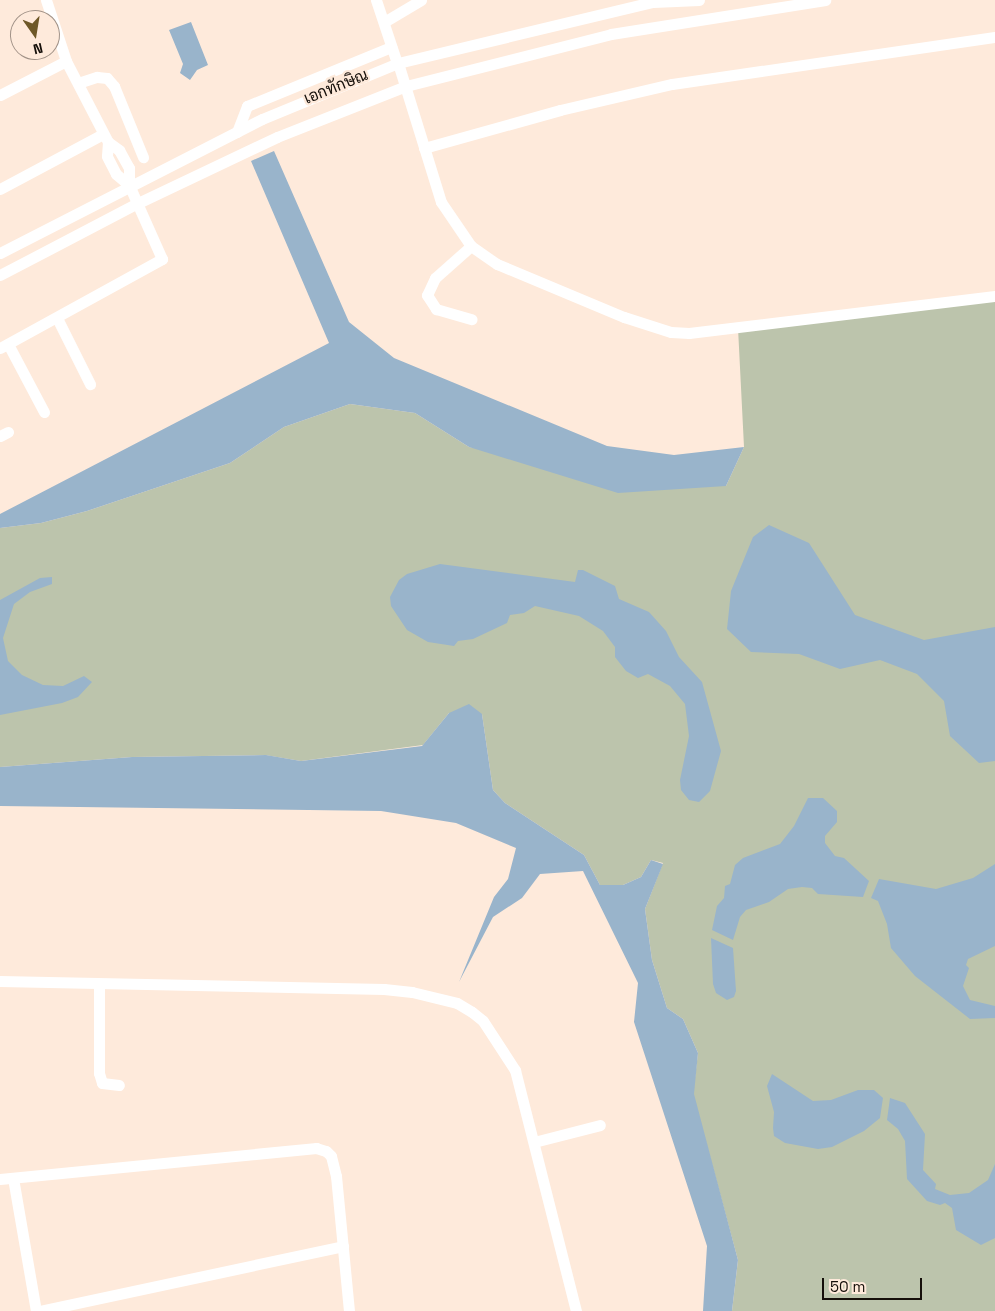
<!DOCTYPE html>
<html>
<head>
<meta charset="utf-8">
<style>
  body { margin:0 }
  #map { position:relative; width:995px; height:1311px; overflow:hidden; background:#feeadb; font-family:"Space Grotesk",Sarabun,sans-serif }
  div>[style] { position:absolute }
  .green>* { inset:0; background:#bcc4ac }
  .water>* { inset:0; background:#99b4cb }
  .street>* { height:11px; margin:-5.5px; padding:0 5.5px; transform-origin:5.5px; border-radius:5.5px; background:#fff }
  span { translate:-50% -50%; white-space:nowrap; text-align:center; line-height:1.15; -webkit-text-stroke:4.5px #feeadb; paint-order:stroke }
  .street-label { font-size:16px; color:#150f0a }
  .north { position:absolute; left:10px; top:10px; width:50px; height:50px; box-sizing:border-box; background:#feeadb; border:1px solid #a19287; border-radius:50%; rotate:167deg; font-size:14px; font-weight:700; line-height:20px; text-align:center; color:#150f0a }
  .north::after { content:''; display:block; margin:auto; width:18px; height:22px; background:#6e5828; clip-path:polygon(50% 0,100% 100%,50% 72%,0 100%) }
  .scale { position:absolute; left:822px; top:1278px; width:100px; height:22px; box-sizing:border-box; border:2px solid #150f0a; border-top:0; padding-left:6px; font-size:15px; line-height:18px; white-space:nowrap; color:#150f0a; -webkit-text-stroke:4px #feeadb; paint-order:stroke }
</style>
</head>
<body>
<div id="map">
  <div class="green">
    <i style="clip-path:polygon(995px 297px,995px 1311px,732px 1311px,738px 1260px,693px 1094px,698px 1053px,683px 1019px,667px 1008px,652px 960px,645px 909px,663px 863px,651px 860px,641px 877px,623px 885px,600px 885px,584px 855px,505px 803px,493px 790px,482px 714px,449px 713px,423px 745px,301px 761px,265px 755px,132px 757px,0 767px,0 528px,41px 523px,87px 511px,230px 463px,284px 427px,350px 404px,415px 413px,469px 447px,726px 486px,744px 447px,738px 328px)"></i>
  </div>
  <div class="water">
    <i style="clip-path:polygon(191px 22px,208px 65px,197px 70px,190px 80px,180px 73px,183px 64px,169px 30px)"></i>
    <i style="clip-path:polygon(274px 151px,349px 322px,394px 358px,607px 446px,674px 455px,744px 447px,726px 486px,618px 493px,469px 447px,415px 413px,350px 404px,284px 427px,230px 463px,87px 511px,41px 523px,0 528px,0 514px,329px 343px,251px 161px)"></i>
    <i style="clip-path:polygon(769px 525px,809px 543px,855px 615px,924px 640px,995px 627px,995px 761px,979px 763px,950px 736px,944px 701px,917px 674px,880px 660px,840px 669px,799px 654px,751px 652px,727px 629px,731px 591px,753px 537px)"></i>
    <i style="clip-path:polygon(440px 564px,575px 582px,578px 570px,583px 570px,615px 586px,619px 599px,649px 612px,666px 631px,679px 657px,702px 682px,721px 751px,710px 791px,699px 802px,689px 800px,681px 790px,680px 780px,689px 736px,685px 704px,670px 686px,648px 674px,638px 678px,626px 671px,615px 657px,615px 647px,603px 631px,579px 616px,535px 606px,524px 613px,510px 615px,507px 623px,473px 639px,458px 641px,454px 646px,428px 642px,407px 630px,391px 606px,390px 597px,399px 580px,407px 574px)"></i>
    <i style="clip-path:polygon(52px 577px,52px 584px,30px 592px,14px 604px,3px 638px,8px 661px,22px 675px,43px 685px,63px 686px,84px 676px,92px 682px,78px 697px,62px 703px,0 715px,0 600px,40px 578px)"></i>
    <i style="clip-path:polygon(469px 704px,482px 714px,493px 790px,505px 803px,584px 855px,600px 885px,623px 885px,641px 877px,651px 860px,663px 864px,645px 909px,652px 960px,667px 1008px,683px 1019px,698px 1053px,694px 1094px,738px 1260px,732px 1311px,703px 1311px,707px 1246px,634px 1022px,638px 983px,583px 871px,540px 874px,522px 898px,493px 917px,459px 982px,494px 897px,508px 879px,516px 848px,456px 823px,381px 811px,0 806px,0 767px,132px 757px,266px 755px,301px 761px,422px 746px,449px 713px)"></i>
    <i style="clip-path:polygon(808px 798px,823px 798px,837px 811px,837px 822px,825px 836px,825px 843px,835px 856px,844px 858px,869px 881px,863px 897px,818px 894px,812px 888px,802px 887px,788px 889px,769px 902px,746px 910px,740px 917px,733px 940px,712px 930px,717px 906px,724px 898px,725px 886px,730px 884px,735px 865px,743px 858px,780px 844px,794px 826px)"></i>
    <i style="clip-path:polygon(995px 864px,995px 946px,968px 959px,966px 965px,969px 968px,963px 986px,970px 1000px,995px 1006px,995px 1018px,970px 1019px,915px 976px,891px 948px,887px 924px,878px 901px,871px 898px,879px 879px,936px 889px,973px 878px)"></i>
    <i style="clip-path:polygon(711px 938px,733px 948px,736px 991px,734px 997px,727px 1000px,716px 993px,713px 984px)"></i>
    <i style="clip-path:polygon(772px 1074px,813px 1101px,831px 1100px,858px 1090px,874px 1090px,883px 1098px,880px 1118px,864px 1131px,832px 1147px,818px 1149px,785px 1143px,774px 1136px,773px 1128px,774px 1112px,767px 1086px)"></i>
    <i style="clip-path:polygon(890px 1098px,905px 1103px,925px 1134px,923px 1170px,936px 1184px,935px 1189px,950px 1195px,969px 1193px,988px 1180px,995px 1164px,995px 1238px,981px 1245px,956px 1230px,952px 1208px,945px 1203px,940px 1205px,927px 1201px,907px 1179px,905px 1141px,898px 1129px,887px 1120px)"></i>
  </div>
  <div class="street">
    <i style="left:46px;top:0;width:64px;rotate:71.8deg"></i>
    <i style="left:66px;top:61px;width:91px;rotate:62.6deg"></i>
    <i style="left:108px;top:142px;width:14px;rotate:36deg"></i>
    <i style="left:119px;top:150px;width:21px;rotate:61deg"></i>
    <i style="left:129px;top:168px;width:17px;rotate:90deg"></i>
    <i style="left:376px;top:0;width:63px;rotate:71.6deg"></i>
    <i style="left:384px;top:22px;width:43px;rotate:-30.7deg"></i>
    <i style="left:398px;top:63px;width:145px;rotate:72.8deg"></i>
    <i style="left:441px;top:202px;width:53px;rotate:55.7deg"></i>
    <i style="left:471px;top:246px;width:32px;rotate:35deg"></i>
    <i style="left:497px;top:264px;width:138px;rotate:22.7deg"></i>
    <i style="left:624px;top:317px;width:49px;rotate:17.7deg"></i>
    <i style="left:671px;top:332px;width:18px;rotate:3deg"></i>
    <i style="left:689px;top:333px;width:308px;rotate:-6.9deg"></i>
    <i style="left:78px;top:83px;width:20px;rotate:-18deg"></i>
    <i style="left:97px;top:77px;width:10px;rotate:6deg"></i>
    <i style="left:107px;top:78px;width:11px;rotate:49deg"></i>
    <i style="left:114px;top:86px;width:77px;rotate:67.8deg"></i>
    <i style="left:0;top:95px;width:74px;rotate:-27.3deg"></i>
    <i style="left:237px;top:132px;width:28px;rotate:-69deg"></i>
    <i style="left:247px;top:106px;width:156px;rotate:-22.3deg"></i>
    <i style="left:424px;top:148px;width:141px;rotate:-15.6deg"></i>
    <i style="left:560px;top:110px;width:115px;rotate:-13.1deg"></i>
    <i style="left:672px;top:84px;width:326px;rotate:-8.3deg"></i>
    <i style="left:0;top:189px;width:117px;rotate:-28.1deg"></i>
    <i style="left:471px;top:246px;width:48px;rotate:138.4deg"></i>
    <i style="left:435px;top:278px;width:19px;rotate:115deg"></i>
    <i style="left:427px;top:295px;width:17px;rotate:57deg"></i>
    <i style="left:436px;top:309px;width:37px;rotate:16deg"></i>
    <i style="left:0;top:253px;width:294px;rotate:-27.1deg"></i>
    <i style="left:262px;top:119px;width:147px;rotate:-22.4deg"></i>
    <i style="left:398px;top:63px;width:262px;rotate:-13.5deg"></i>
    <i style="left:653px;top:2px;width:46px;rotate:-2.5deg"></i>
    <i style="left:0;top:275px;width:156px;rotate:-27.6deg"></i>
    <i style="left:138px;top:203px;width:154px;rotate:-25.4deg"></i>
    <i style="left:277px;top:137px;width:139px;rotate:-21.6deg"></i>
    <i style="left:406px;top:86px;width:211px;rotate:-14.2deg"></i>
    <i style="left:611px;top:34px;width:217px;rotate:-9deg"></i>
    <i style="left:57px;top:318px;width:74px;rotate:63.4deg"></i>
    <i style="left:8px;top:344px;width:77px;rotate:62.1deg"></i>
    <i style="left:0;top:348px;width:185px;rotate:-28.8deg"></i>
    <i style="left:162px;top:259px;width:81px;rotate:-114deg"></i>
    <i style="left:129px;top:185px;width:17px;rotate:-140deg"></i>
    <i style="left:116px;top:174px;width:20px;rotate:-117deg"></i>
    <i style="left:107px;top:156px;width:14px;rotate:-86deg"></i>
    <i style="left:0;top:436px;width:9px;rotate:-27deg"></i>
    <i style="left:0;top:981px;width:384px;rotate:1.2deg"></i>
    <i style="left:384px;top:989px;width:28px;rotate:6deg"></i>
    <i style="left:412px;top:992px;width:46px;rotate:13.7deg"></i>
    <i style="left:457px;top:1003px;width:17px;rotate:31deg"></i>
    <i style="left:472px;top:1012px;width:14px;rotate:39deg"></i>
    <i style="left:483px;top:1021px;width:59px;rotate:56.9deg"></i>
    <i style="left:515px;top:1070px;width:249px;rotate:75.8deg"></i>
    <i style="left:99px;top:984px;width:89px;rotate:90deg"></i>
    <i style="left:99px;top:1073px;width:10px;rotate:73deg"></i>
    <i style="left:102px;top:1083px;width:17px;rotate:7deg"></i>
    <i style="left:534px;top:1142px;width:68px;rotate:-14.4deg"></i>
    <i style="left:13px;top:1178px;width:135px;rotate:80.2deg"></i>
    <i style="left:0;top:1179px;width:318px;rotate:-5.6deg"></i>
    <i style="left:316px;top:1148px;width:10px;rotate:17deg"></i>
    <i style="left:326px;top:1151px;width:7px;rotate:45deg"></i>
    <i style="left:331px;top:1156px;width:21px;rotate:76deg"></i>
    <i style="left:336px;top:1176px;width:136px;rotate:84.5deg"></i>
    <i style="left:40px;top:1311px;width:310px;rotate:-12.1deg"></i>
  </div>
  <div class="street-label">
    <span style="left:336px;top:87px;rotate:-22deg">เอกทักษิณ</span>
  </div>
  <div class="north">N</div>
  <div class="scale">50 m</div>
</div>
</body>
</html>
